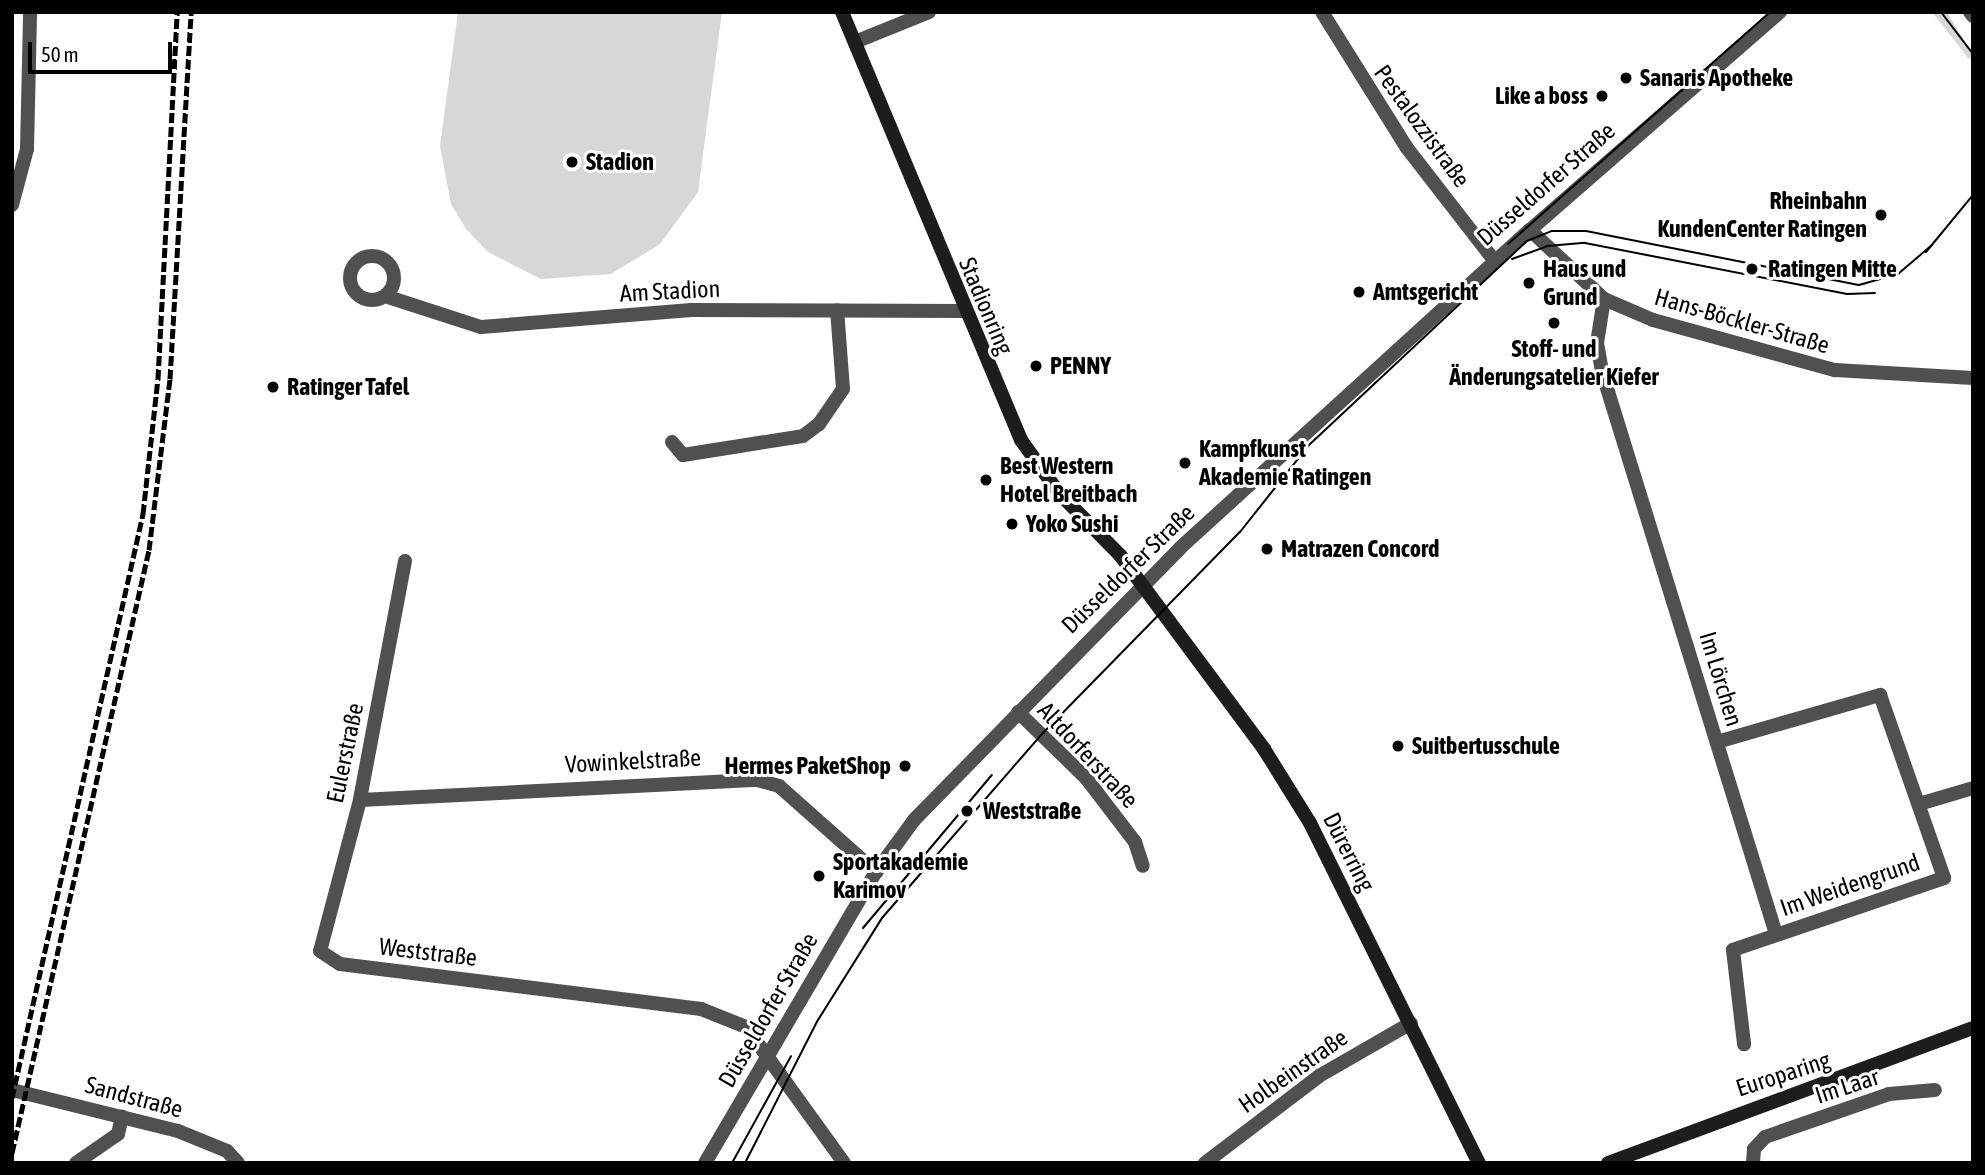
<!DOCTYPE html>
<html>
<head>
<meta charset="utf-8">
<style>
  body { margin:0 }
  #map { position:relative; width:1985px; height:1175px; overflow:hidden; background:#fff; font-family:"Asap Condensed",sans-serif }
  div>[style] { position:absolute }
  .green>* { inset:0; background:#d7d7d7 }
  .minor>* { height:14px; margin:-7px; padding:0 7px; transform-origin:7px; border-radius:7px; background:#505050 }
  .minor>.ring { margin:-7px; padding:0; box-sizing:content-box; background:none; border:14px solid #505050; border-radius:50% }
  .tertiary>* { height:14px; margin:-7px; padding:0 7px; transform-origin:7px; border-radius:7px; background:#505050 }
  .secondary>* { height:14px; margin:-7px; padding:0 7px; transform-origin:7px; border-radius:7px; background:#1d1d1d }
  .tram>* { height:2px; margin:-1px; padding:0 1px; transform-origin:1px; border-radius:1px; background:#000 }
  .rail>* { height:5px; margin-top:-2.5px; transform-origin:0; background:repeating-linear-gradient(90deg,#000 0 10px,transparent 0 13.5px) }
  .dots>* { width:19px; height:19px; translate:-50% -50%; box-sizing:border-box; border:4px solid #fff; border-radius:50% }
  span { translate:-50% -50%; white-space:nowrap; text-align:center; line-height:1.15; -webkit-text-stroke:6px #fff; paint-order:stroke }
  .poi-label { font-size:24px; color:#000; font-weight:700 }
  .left { translate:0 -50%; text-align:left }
  .right { translate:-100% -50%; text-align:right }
  .street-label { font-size:24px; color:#000 }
  .frame { position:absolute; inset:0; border:14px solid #000; pointer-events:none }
  .scale { position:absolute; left:28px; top:42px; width:144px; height:32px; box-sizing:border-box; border:4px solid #000; border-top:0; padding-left:9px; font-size:21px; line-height:24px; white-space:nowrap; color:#000; -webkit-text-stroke:5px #fff; paint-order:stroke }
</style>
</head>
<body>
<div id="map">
  <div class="green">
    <i style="clip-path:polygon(458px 12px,722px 12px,698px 192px,660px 244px,611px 274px,541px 279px,488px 252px,466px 229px,451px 204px,440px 146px)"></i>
    <i style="clip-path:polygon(1932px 12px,1947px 12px,1973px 56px,1969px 59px)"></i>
  </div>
  <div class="minor">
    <i style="left:1322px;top:12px;width:160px;rotate:58deg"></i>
    <i style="left:1407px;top:148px;width:142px;rotate:52.2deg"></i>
    <i style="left:1970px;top:12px;width:5px;rotate:53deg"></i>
    <i style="left:855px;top:42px;width:80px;rotate:-22.1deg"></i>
    <i style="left:12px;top:205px;width:58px;rotate:-75deg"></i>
    <i style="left:27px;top:149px;width:137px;rotate:-88.7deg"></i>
    <i style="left:1530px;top:230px;width:332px;rotate:-41.1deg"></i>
    <i class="ring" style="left:350px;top:256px;width:30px;height:30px"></i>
    <i style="left:385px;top:296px;width:101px;rotate:17.9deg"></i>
    <i style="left:481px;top:327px;width:211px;rotate:-4.6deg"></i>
    <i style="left:691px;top:310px;width:272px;rotate:0.2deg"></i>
    <i style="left:1604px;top:299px;width:45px;rotate:99deg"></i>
    <i style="left:1597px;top:343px;width:29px;rotate:80deg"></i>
    <i style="left:1602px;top:372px;width:588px;rotate:72.8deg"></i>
    <i style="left:672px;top:442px;width:17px;rotate:50deg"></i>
    <i style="left:683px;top:455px;width:121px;rotate:-9deg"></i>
    <i style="left:803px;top:436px;width:20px;rotate:-37deg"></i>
    <i style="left:819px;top:424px;width:42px;rotate:-55.6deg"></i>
    <i style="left:843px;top:389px;width:79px;rotate:-94.3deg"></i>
    <i style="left:405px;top:561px;width:243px;rotate:100.7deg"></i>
    <i style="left:360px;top:800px;width:156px;rotate:104.8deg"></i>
    <i style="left:320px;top:951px;width:24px;rotate:33deg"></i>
    <i style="left:340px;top:964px;width:364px;rotate:7.1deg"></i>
    <i style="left:701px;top:1009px;width:48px;rotate:21.8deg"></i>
    <i style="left:746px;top:1027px;width:168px;rotate:54.2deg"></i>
    <i style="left:1018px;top:712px;width:95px;rotate:44.1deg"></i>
    <i style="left:1086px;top:778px;width:81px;rotate:52.6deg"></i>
    <i style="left:1135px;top:842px;width:25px;rotate:72deg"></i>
    <i style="left:1717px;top:742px;width:170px;rotate:-16.1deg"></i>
    <i style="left:1880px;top:695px;width:194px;rotate:70.7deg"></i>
    <i style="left:1944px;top:878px;width:223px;rotate:161.2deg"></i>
    <i style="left:1733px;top:950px;width:95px;rotate:83.3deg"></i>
    <i style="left:360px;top:800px;width:398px;rotate:-2.9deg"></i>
    <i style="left:757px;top:780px;width:23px;rotate:15deg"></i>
    <i style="left:779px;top:786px;width:130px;rotate:41.6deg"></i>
    <i style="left:1919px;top:804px;width:56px;rotate:-16.5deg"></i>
    <i style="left:12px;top:1090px;width:171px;rotate:13.9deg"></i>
    <i style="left:178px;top:1131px;width:53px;rotate:22.2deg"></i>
    <i style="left:227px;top:1151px;width:16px;rotate:47deg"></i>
    <i style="left:76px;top:1163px;width:51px;rotate:-34.6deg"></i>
    <i style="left:118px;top:1134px;width:18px;rotate:-77deg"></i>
    <i style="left:1205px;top:1163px;width:143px;rotate:-37.3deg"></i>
    <i style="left:1319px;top:1076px;width:106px;rotate:-29.9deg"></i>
    <i style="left:1753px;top:1163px;width:14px;rotate:-86deg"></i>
    <i style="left:1754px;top:1149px;width:16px;rotate:-47deg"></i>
    <i style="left:1765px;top:1137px;width:131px;rotate:-19.1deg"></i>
    <i style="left:1889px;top:1094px;width:46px;rotate:-5deg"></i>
  </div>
  <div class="tertiary">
    <i style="left:705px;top:1163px;width:338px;rotate:-59.6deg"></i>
    <i style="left:876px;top:872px;width:64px;rotate:-53.8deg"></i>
    <i style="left:914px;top:820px;width:380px;rotate:-45.6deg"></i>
    <i style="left:1180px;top:548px;width:473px;rotate:-42.3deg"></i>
    <i style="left:1530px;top:230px;width:101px;rotate:43deg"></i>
    <i style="left:1604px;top:299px;width:53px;rotate:23.2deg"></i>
    <i style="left:1653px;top:320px;width:189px;rotate:15.4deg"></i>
    <i style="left:1835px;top:370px;width:138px;rotate:3.3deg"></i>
  </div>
  <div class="secondary">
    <i style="left:842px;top:12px;width:464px;rotate:67.3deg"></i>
    <i style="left:1021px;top:440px;width:65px;rotate:54.4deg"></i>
    <i style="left:1059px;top:493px;width:87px;rotate:45.5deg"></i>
    <i style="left:1120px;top:555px;width:242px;rotate:53.4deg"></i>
    <i style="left:1264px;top:749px;width:87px;rotate:58.1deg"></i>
    <i style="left:1310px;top:823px;width:380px;rotate:63.6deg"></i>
    <i style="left:1608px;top:1163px;width:389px;rotate:-20.3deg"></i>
  </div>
  <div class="tram">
    <i style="left:1941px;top:12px;width:53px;rotate:52.7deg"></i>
    <i style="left:1508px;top:244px;width:350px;rotate:-41.5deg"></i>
    <i style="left:1926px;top:252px;width:74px;rotate:-50.5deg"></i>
    <i style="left:1512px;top:259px;width:37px;rotate:-20deg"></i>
    <i style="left:1547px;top:246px;width:38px;rotate:-5deg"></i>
    <i style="left:1585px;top:243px;width:267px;rotate:11deg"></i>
    <i style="left:1847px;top:294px;width:28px;rotate:-2deg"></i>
    <i style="left:863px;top:928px;width:200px;rotate:-49.9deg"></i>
    <i style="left:732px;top:1163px;width:122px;rotate:-61.1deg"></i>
    <i style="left:745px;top:1163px;width:161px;rotate:-63deg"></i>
    <i style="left:818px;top:1020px;width:120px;rotate:-57.9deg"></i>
    <i style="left:882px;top:918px;width:244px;rotate:-49deg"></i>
    <i style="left:1042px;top:734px;width:283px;rotate:-45.6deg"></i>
    <i style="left:1240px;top:532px;width:111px;rotate:-51.6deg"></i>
    <i style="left:1309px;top:445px;width:299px;rotate:-43.1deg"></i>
    <i style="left:1527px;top:241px;width:27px;rotate:-22deg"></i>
    <i style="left:1552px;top:231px;width:34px"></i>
    <i style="left:1586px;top:231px;width:278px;rotate:11.2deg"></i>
    <i style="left:1859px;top:285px;width:41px;rotate:-15.8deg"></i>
    <i style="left:1898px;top:274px;width:45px;rotate:-40.5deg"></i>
  </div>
  <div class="rail">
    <i style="left:12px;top:1098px;width:599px;rotate:-77.36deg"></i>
    <i style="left:143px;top:514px;width:136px;rotate:-83.7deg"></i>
    <i style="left:158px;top:379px;width:367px;rotate:-87deg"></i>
    <i style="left:12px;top:1153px;width:618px;rotate:-77.2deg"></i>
    <i style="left:149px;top:550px;width:172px;rotate:-83deg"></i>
    <i style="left:170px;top:379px;width:368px;rotate:-86.7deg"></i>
  </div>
  <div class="dots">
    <i style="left:1626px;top:78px;background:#000"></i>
    <i style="left:1602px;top:96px;background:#000"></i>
    <i style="left:572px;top:162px;background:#000"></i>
    <i style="left:1881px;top:215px;background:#000"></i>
    <i style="left:1752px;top:269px;background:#000"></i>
    <i style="left:1529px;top:283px;background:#000"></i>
    <i style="left:1359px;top:292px;background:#000"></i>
    <i style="left:1554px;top:323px;background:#000"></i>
    <i style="left:1036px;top:366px;background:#000"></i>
    <i style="left:273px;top:387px;background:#000"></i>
    <i style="left:1185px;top:463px;background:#000"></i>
    <i style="left:986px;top:480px;background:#000"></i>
    <i style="left:1012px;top:524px;background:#000"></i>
    <i style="left:1267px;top:549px;background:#000"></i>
    <i style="left:1398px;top:746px;background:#000"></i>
    <i style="left:905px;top:766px;background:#000"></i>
    <i style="left:967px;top:811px;background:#000"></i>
    <i style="left:819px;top:876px;background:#000"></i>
  </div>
  <div class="poi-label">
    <span class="left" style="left:1640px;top:78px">Sanaris Apotheke</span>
    <span class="right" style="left:1588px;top:96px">Like a boss</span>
    <span class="left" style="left:586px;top:162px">Stadion</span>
    <span class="right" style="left:1867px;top:215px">Rheinbahn<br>KundenCenter Ratingen</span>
    <span class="left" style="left:1543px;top:283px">Haus und<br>Grund</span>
    <span class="left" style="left:1768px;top:269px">Ratingen Mitte</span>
    <span class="left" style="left:1373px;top:292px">Amtsgericht</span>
    <span style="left:1554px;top:363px">Stoff- und<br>Änderungsatelier Kiefer</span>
    <span class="left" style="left:1050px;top:366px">PENNY</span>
    <span class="left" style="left:287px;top:387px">Ratinger Tafel</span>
    <span class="left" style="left:1199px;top:463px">Kampfkunst<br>Akademie Ratingen</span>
    <span class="left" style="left:1000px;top:480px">Best Western<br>Hotel Breitbach</span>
    <span class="left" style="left:1026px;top:524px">Yoko Sushi</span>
    <span class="left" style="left:1281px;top:549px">Matrazen Concord</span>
    <span class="left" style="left:1412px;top:746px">Suitbertusschule</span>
    <span class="right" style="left:891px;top:766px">Hermes PaketShop</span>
    <span class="left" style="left:983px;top:811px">Weststraße</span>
    <span class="left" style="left:833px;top:876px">Sportakademie<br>Karimov</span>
  </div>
  <div class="street-label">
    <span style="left:1422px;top:126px;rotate:54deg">Pestalozzistraße</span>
    <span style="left:1546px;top:184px;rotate:-41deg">Düsseldorfer Straße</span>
    <span style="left:670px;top:291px;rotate:-3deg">Am Stadion</span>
    <span style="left:986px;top:306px;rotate:67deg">Stadionring</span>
    <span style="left:1742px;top:321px;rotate:16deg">Hans-Böckler-Straße</span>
    <span style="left:1128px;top:569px;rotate:-44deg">Düsseldorfer Straße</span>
    <span style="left:1721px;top:679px;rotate:73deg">Im Lörchen</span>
    <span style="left:345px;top:753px;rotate:-78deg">Eulerstraße</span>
    <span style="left:1088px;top:755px;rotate:47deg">Altdorferstraße</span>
    <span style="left:633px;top:761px;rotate:-3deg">Vowinkelstraße</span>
    <span style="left:1349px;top:852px;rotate:63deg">Dürerring</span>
    <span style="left:1850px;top:885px;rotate:-19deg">Im Weidengrund</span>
    <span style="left:428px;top:952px;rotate:7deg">Weststraße</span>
    <span style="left:768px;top:1010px;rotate:-60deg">Düsseldorfer Straße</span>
    <span style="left:1293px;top:1071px;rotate:-35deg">Holbeinstraße</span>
    <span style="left:1783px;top:1074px;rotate:-18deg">Europaring</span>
    <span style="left:1847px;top:1086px;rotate:-18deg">Im Laar</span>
    <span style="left:134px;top:1097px;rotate:15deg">Sandstraße</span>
  </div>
  <div class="frame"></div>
  <div class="scale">50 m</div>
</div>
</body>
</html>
